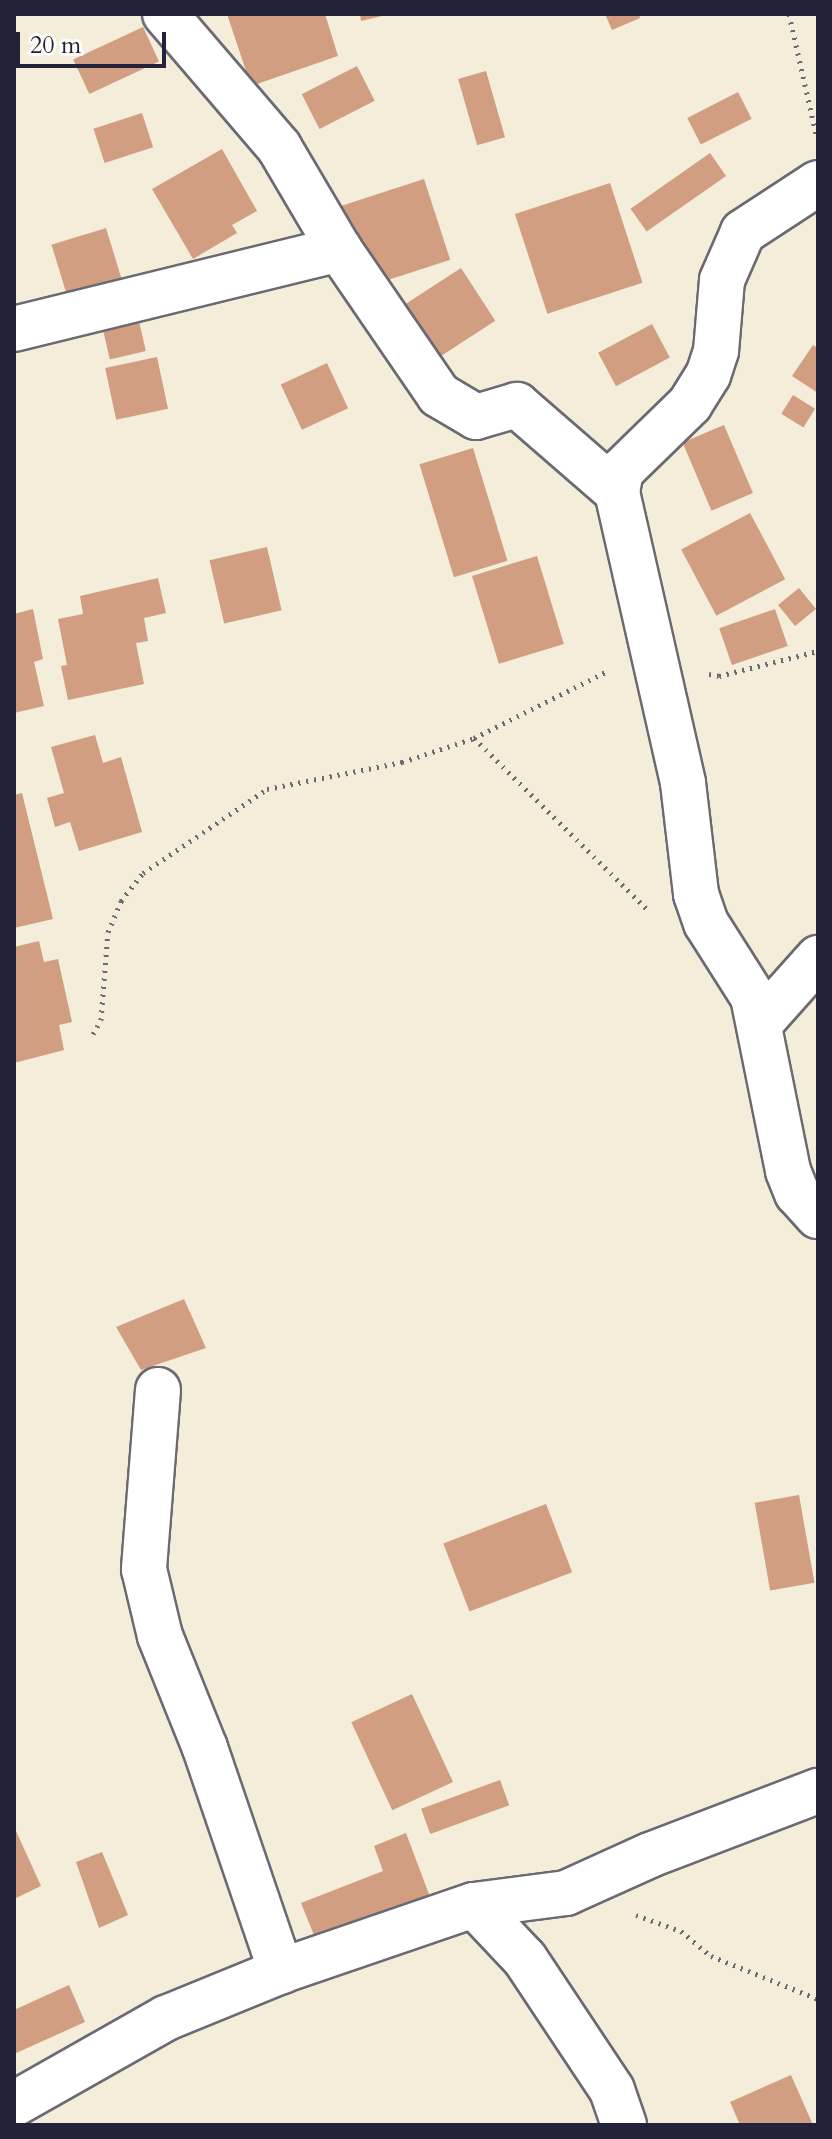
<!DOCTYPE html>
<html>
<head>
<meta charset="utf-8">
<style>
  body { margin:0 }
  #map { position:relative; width:832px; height:2139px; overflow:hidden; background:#f3edd9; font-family:Cardo,serif }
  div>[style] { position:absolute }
  .building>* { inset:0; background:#d19e82; transform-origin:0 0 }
  .path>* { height:5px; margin-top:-2.5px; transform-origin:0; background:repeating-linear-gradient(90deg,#6b6972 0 2px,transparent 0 8px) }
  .roads { filter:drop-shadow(2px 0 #6b6972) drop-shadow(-2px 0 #6b6972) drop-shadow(0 2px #6b6972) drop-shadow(0 -2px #6b6972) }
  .minor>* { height:44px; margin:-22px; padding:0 22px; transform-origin:22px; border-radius:22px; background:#fff }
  span { translate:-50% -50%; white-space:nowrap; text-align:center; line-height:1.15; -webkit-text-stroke:8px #fdfcf7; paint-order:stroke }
  .frame { position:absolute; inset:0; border:16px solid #22223b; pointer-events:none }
  .scale { position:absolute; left:16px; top:32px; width:150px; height:36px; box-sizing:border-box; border:4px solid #22223b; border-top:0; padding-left:10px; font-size:24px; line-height:28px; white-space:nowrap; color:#22223b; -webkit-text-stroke:6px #fdfcf7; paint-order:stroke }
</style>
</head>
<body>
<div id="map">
  <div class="building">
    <i style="clip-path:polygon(227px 14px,325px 14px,338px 56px,251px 86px)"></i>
    <i style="clip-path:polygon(360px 14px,386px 14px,386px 15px,361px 21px)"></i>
    <i style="clip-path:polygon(605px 14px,639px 14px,640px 18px,612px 30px)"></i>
    <i style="left:143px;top:27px;width:38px;height:77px;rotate:65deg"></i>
    <i style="left:357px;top:66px;width:39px;height:62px;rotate:63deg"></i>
    <i style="left:486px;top:71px;width:69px;height:29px;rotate:74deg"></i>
    <i style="left:738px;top:92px;width:30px;height:57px;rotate:63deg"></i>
    <i style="left:142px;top:113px;width:36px;height:51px;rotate:72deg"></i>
    <i style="clip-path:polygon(222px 149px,257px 211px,232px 225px,237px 233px,193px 259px,152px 189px)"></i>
    <i style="left:710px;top:153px;width:28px;height:97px;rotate:55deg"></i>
    <i style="left:424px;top:179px;width:85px;height:89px;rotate:72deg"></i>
    <i style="left:610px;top:183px;width:105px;height:100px;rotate:72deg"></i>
    <i style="left:106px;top:228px;width:64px;height:57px;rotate:73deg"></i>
    <i style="left:461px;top:268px;width:63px;height:73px;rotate:57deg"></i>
    <i style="left:138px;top:317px;width:35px;height:37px;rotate:77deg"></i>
    <i style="left:652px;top:324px;width:38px;height:61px;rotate:62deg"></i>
    <i style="clip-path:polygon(813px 345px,818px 348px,818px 393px,792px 376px)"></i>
    <i style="left:157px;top:357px;width:53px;height:53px;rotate:78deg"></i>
    <i style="left:327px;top:363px;width:50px;height:51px;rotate:65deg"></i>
    <i style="left:793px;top:395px;width:26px;height:22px;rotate:32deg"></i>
    <i style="left:724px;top:425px;width:74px;height:45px;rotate:67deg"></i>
    <i style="left:473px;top:448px;width:118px;height:56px;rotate:73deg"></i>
    <i style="left:750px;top:513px;width:75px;height:78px;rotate:62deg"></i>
    <i style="left:267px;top:547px;width:65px;height:59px;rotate:77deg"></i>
    <i style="left:537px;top:556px;width:92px;height:68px;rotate:73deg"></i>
    <i style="clip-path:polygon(158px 578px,166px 613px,144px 618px,148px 641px,136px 643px,144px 684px,68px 700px,61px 666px,67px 665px,58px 619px,83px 614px,80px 596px)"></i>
    <i style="left:799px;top:588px;width:27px;height:27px;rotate:51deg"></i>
    <i style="clip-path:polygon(33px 609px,43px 659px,34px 662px,44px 706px,14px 713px,14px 614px)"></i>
    <i style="left:775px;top:609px;width:39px;height:59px;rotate:71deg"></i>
    <i style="clip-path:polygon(95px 735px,103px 763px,121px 757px,142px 832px,79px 851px,70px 822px,55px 827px,47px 798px,64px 793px,51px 747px)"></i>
    <i style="clip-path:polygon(22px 793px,53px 919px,14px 928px,14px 795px)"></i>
    <i style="clip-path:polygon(39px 941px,44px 962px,58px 959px,72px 1022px,59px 1025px,64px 1050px,14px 1063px,14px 947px)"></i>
    <i style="clip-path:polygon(184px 1299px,206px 1348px,141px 1370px,116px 1327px)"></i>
    <i style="left:799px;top:1495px;width:89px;height:45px;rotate:80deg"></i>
    <i style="left:546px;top:1504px;width:73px;height:110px;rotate:69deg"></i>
    <i style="left:412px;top:1694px;width:97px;height:67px;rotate:65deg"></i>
    <i style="left:500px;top:1780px;width:27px;height:84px;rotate:70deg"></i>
    <i style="clip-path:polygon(16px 1831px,41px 1886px,14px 1899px,14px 1832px)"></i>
    <i style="clip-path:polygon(406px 1833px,433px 1905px,320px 1950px,301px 1903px,383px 1871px,374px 1846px)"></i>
    <i style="clip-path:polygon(102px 1852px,128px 1915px,99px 1928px,76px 1862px)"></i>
    <i style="clip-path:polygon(69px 1985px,85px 2022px,14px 2054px,14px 2010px)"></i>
    <i style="clip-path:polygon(791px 2075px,813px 2125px,740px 2125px,730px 2102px)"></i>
  </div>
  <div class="path">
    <i style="left:789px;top:14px;width:127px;rotate:77.3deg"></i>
    <i style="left:709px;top:674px;width:10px;rotate:11deg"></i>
    <i style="left:719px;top:676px;width:102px;rotate:-14.2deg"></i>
    <i style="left:474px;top:738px;width:246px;rotate:44.7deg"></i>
    <i style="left:93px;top:1034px;width:16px;rotate:-60deg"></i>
    <i style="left:101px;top:1020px;width:88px;rotate:-85.5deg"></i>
    <i style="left:108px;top:932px;width:34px;rotate:-67deg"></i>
    <i style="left:121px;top:901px;width:36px;rotate:-52deg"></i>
    <i style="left:143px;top:873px;width:150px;rotate:-34.1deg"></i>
    <i style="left:267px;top:789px;width:138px;rotate:-11.3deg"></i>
    <i style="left:402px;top:762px;width:76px;rotate:-18.4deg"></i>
    <i style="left:474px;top:738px;width:150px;rotate:-26.6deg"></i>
    <i style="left:636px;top:1915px;width:48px;rotate:19.6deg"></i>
    <i style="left:681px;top:1931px;width:39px;rotate:40deg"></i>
    <i style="left:711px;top:1956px;width:115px;rotate:21.9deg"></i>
  </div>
  <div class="roads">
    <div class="minor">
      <i style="left:165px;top:14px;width:175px;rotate:49.4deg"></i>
      <i style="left:279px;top:147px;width:118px;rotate:59.5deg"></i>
      <i style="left:339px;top:249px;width:177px;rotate:55.6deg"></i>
      <i style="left:439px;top:395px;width:43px;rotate:30.7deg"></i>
      <i style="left:476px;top:417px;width:43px;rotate:-16.3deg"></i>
      <i style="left:517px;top:405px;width:133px;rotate:41deg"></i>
      <i style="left:818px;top:183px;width:90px;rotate:146.8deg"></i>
      <i style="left:743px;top:232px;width:52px;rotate:113.6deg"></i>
      <i style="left:722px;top:280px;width:71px;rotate:94.8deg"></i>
      <i style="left:716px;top:351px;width:25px;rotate:108deg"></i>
      <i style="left:708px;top:375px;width:34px;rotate:122deg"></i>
      <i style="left:690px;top:404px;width:96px;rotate:135.8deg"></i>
      <i style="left:621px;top:471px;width:21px;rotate:101deg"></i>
      <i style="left:617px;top:492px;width:298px;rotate:77.2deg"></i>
      <i style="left:683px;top:783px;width:112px;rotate:83.3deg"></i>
      <i style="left:696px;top:894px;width:31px;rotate:71deg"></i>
      <i style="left:706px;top:923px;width:88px;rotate:57.6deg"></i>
      <i style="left:753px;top:997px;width:177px;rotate:78.6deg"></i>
      <i style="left:788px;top:1171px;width:24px;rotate:68deg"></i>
      <i style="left:797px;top:1193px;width:31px;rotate:48deg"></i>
      <i style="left:14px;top:329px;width:335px;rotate:-13.8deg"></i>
      <i style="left:761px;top:1022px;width:86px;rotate:-48.3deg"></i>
      <i style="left:158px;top:1390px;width:180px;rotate:94.5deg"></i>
      <i style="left:144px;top:1569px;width:69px;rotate:76.6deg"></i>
      <i style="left:160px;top:1636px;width:121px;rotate:68.1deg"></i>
      <i style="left:205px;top:1748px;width:236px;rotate:71.2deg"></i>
      <i style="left:474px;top:1905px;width:74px;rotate:46.6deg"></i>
      <i style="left:525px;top:1959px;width:157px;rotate:56.4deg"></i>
      <i style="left:612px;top:2090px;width:37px;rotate:71deg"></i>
      <i style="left:14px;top:2104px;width:175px;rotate:-29.5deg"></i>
      <i style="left:166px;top:2018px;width:124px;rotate:-22.2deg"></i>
      <i style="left:281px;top:1971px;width:204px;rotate:-18.9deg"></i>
      <i style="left:474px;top:1905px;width:93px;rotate:-7.4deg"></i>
      <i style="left:566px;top:1893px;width:92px;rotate:-24.3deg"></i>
      <i style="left:650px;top:1855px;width:180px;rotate:-20.9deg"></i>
    </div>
  </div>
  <div class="frame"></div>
  <div class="scale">20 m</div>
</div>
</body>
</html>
